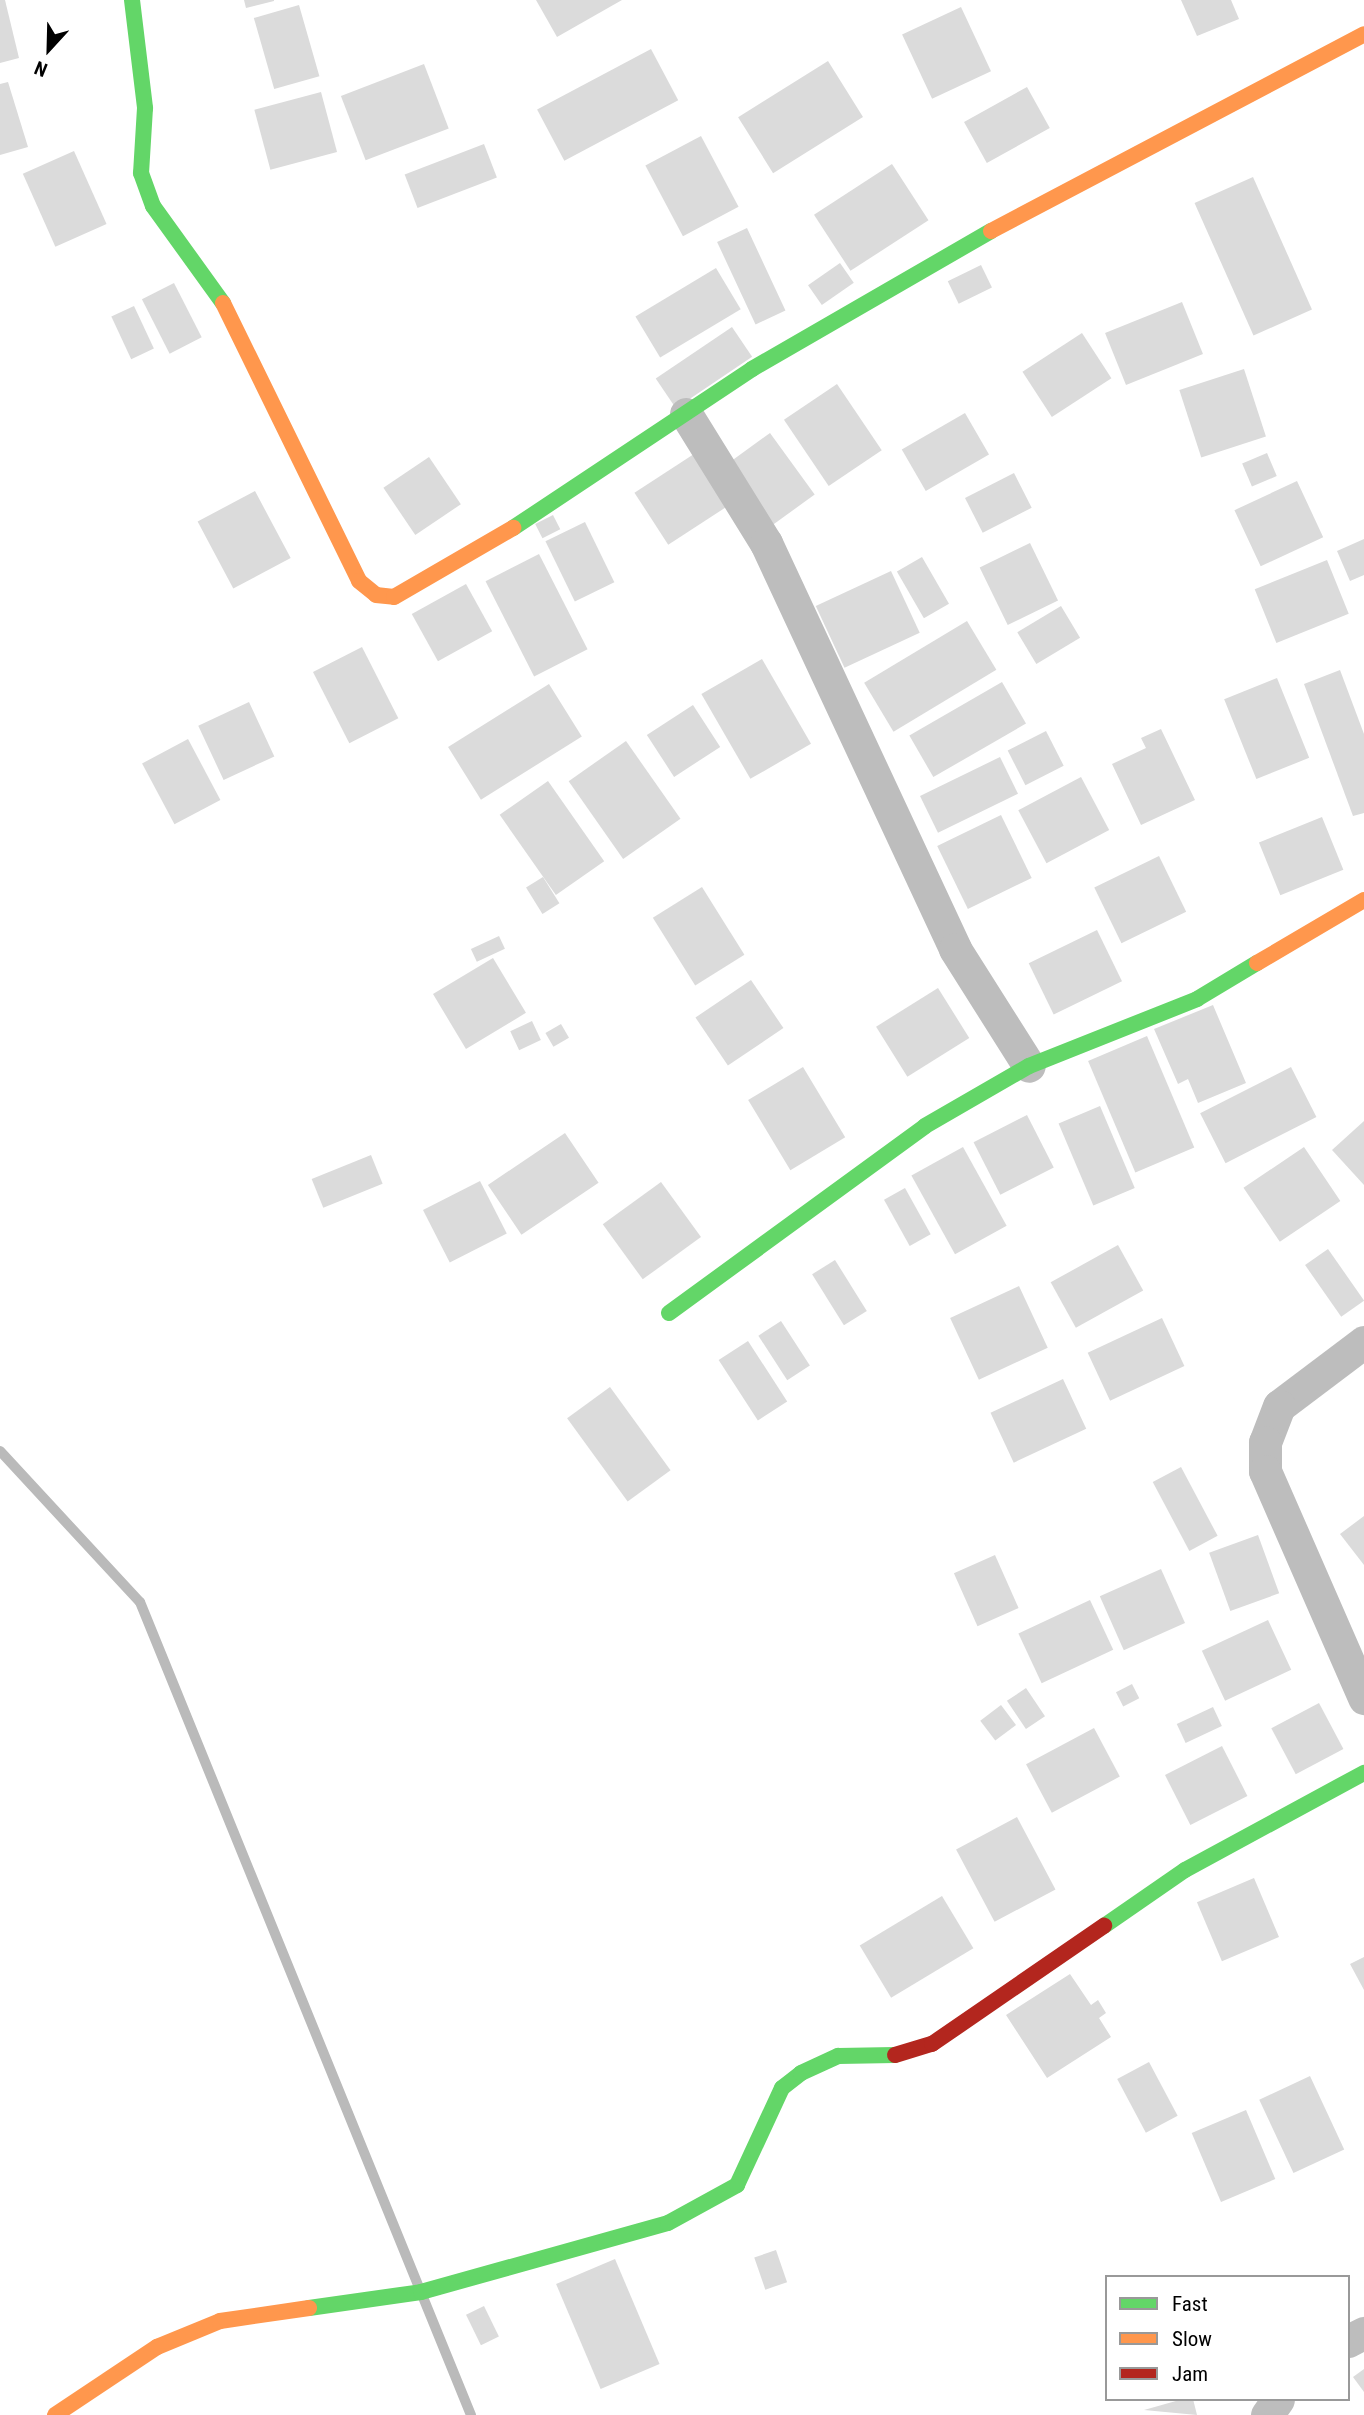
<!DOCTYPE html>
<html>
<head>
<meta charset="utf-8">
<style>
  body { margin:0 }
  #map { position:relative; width:1364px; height:2415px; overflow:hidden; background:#fff; font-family:"Roboto Condensed",sans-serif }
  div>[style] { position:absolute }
  .stream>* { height:10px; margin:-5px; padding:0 5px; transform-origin:5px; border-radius:5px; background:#bababa }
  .building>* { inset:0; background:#dbdbdb; transform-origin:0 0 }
  .street>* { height:33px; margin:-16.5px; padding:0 16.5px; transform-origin:16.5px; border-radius:16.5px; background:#bdbdbd }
  .fast>* { height:16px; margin:-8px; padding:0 8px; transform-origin:8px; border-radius:8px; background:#63d668 }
  .slow>* { height:16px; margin:-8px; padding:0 8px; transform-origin:8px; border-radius:8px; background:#ff974d }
  .jam>* { height:16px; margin:-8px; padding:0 8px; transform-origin:8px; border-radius:8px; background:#b3261e }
  span { translate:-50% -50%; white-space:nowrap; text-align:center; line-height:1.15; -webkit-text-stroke:5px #fff; paint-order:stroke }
  .legend { position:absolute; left:1105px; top:2275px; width:245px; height:126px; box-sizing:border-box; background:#fff; border:2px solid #999; margin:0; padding:9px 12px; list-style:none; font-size:21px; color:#000 }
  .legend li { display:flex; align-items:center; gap:14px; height:35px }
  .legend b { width:35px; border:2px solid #999 }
  .north { position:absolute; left:14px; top:14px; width:70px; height:70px; -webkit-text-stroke:5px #fff; paint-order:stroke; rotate:202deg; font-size:19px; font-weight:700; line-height:28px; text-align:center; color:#000 }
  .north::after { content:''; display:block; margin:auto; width:24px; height:32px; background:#000; clip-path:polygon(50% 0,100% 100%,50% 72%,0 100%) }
</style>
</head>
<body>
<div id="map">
  <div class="stream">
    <i style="left:0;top:1451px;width:206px;rotate:47.2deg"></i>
    <i style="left:140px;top:1602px;width:878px;rotate:67.85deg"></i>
  </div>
  <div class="building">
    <i style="clip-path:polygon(0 0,5px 0,19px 58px,0 63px)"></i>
    <i style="clip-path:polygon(244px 0,274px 0,274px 1px,246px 8px)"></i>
    <i style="clip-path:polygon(536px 0,622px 0,557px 37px)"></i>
    <i style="clip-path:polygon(1181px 0,1231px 0,1239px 19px,1197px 36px)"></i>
    <i style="left:299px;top:5px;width:74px;height:47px;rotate:74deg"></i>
    <i style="left:961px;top:7px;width:71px;height:65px;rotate:65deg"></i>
    <i style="left:651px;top:49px;width:58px;height:129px;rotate:62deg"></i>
    <i style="left:828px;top:61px;width:66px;height:106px;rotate:58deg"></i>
    <i style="left:424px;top:64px;width:69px;height:89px;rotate:69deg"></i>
    <i style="clip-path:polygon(8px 82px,28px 147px,0 155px,0 84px)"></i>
    <i style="left:1027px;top:87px;width:47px;height:72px;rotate:61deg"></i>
    <i style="left:321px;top:92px;width:62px;height:69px;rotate:75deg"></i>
    <i style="left:701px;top:136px;width:80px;height:63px;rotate:62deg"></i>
    <i style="left:484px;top:144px;width:36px;height:85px;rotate:69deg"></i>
    <i style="left:74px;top:151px;width:80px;height:56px;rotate:66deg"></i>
    <i style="left:892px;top:164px;width:67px;height:93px;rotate:57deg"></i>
    <i style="left:1253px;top:177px;width:145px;height:64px;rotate:66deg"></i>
    <i style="left:747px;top:228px;width:91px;height:33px;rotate:65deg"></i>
    <i style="left:840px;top:263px;width:24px;height:39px;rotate:55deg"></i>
    <i style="left:981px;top:265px;width:25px;height:37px;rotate:64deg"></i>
    <i style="left:716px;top:268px;width:48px;height:94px;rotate:59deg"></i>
    <i style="left:174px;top:283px;width:61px;height:36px;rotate:63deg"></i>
    <i style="left:1182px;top:302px;width:56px;height:83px;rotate:68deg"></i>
    <i style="left:134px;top:306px;width:47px;height:25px;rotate:65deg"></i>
    <i style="left:732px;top:327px;width:36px;height:92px;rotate:56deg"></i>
    <i style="left:1082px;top:333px;width:54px;height:71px;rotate:57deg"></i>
    <i style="left:1244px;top:369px;width:71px;height:68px;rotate:72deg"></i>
    <i style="left:837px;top:384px;width:80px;height:64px;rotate:56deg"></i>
    <i style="left:965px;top:413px;width:48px;height:73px;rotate:60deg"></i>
    <i style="left:770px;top:433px;width:76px;height:58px;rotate:54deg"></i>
    <i style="left:1267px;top:453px;width:25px;height:27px;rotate:67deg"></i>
    <i style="left:694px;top:454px;width:62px;height:71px;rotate:57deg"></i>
    <i style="left:429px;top:457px;width:57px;height:55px;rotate:56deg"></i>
    <i style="left:1014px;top:473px;width:39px;height:55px;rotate:63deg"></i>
    <i style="left:1297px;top:481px;width:62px;height:69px;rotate:65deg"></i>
    <i style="left:255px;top:491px;width:76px;height:65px;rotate:62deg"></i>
    <i style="left:553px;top:515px;width:16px;height:20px;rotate:63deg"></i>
    <i style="left:585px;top:522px;width:67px;height:44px;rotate:64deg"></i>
    <i style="clip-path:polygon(1364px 539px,1364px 575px,1350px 581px,1337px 551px)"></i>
    <i style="left:1030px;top:543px;width:64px;height:56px;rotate:64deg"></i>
    <i style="left:539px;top:554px;width:107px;height:60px;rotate:63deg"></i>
    <i style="left:922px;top:557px;width:54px;height:29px;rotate:60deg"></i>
    <i style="left:1327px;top:560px;width:58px;height:78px;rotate:68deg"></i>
    <i style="left:891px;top:571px;width:68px;height:83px;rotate:65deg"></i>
    <i style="left:466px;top:584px;width:54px;height:62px;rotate:61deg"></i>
    <i style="left:1061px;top:606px;width:37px;height:51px;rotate:59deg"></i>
    <i style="left:967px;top:621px;width:57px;height:120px;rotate:59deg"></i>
    <i style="left:362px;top:647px;width:80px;height:55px;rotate:63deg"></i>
    <i style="left:762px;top:659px;width:98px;height:70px;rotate:60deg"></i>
    <i style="clip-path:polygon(1340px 670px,1364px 734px,1364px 813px,1353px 816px,1304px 684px)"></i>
    <i style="left:1277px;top:678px;width:86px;height:57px;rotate:68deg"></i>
    <i style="left:1002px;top:682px;width:48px;height:107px;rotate:60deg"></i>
    <i style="left:549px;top:684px;width:62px;height:119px;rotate:58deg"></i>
    <i style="left:249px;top:702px;width:60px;height:56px;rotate:65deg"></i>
    <i style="left:693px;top:705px;width:50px;height:55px;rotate:57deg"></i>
    <i style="clip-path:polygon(1161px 729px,1195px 800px,1141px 825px,1112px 764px,1146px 748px,1141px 738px)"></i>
    <i style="left:1046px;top:731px;width:39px;height:43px;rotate:63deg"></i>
    <i style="left:188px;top:739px;width:69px;height:52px;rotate:62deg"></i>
    <i style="left:626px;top:741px;width:95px;height:70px;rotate:55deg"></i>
    <i style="left:1000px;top:757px;width:41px;height:89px;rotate:64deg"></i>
    <i style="left:1081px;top:777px;width:60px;height:71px;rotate:62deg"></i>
    <i style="left:548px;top:781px;width:98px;height:59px;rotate:55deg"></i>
    <i style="left:1001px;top:815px;width:70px;height:71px;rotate:64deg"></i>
    <i style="left:1322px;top:817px;width:57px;height:68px;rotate:68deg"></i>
    <i style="left:1159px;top:856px;width:62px;height:72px;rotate:64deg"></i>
    <i style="left:543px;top:877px;width:31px;height:20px;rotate:58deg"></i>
    <i style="left:702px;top:887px;width:80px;height:58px;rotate:58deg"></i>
    <i style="left:1097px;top:930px;width:57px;height:76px;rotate:64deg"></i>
    <i style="left:499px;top:936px;width:14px;height:31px;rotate:65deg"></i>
    <i style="left:493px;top:958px;width:64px;height:70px;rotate:59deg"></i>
    <i style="left:751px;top:980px;width:58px;height:67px;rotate:56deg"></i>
    <i style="left:938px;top:988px;width:59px;height:73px;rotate:58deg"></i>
    <i style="clip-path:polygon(1213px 1005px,1246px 1083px,1198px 1103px,1188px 1079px,1178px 1084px,1154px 1029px)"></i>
    <i style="left:532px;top:1021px;width:21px;height:24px;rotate:65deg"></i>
    <i style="left:561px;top:1024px;width:16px;height:18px;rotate:60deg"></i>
    <i style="left:1147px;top:1036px;width:121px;height:64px;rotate:67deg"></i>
    <i style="left:803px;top:1067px;width:82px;height:64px;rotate:59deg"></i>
    <i style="left:1291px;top:1067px;width:56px;height:102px;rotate:63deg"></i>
    <i style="left:1100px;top:1106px;width:89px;height:45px;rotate:67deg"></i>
    <i style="left:1027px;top:1115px;width:59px;height:60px;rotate:63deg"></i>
    <i style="clip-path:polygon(1364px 1121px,1364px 1185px,1332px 1150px)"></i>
    <i style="left:565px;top:1133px;width:60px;height:93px;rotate:56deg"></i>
    <i style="left:963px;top:1147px;width:90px;height:59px;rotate:61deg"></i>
    <i style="left:1304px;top:1147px;width:65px;height:73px;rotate:56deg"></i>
    <i style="left:371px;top:1155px;width:31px;height:64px;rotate:68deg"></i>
    <i style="left:480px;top:1181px;width:59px;height:64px;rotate:63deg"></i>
    <i style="left:661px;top:1182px;width:68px;height:72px;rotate:54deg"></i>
    <i style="left:905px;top:1188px;width:53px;height:24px;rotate:61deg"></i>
    <i style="left:1118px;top:1245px;width:52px;height:77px;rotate:61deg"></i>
    <i style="left:1328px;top:1249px;width:63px;height:28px;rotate:55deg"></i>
    <i style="left:835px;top:1260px;width:60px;height:27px;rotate:58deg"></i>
    <i style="left:1019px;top:1286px;width:68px;height:76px;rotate:65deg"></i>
    <i style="left:1162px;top:1318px;width:53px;height:82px;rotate:65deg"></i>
    <i style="left:781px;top:1321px;width:53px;height:27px;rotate:57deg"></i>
    <i style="left:748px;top:1341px;width:72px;height:35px;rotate:57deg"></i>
    <i style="left:1063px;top:1379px;width:55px;height:80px;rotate:65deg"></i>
    <i style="left:610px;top:1387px;width:103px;height:53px;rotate:54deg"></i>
    <i style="left:1181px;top:1467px;width:78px;height:32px;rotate:62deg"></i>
    <i style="clip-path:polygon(1364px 1516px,1364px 1565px,1340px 1534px)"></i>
    <i style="left:1258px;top:1535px;width:62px;height:52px;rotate:70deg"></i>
    <i style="left:995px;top:1555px;width:58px;height:45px;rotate:66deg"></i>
    <i style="left:1161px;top:1569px;width:59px;height:67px;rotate:66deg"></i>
    <i style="left:1090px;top:1600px;width:55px;height:79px;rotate:65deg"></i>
    <i style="left:1268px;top:1620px;width:55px;height:73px;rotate:65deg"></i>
    <i style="left:1132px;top:1684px;width:16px;height:18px;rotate:63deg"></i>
    <i style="left:1026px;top:1688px;width:34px;height:23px;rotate:56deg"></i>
    <i style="left:1319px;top:1703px;width:52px;height:54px;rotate:62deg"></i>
    <i style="left:1001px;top:1705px;width:25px;height:26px;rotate:53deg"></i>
    <i style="left:1213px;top:1707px;width:21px;height:40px;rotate:65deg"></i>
    <i style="left:1094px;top:1728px;width:55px;height:77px;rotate:62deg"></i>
    <i style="left:1222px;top:1746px;width:56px;height:64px;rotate:63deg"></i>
    <i style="left:1017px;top:1817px;width:82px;height:69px;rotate:62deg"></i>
    <i style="left:1254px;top:1878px;width:64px;height:62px;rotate:67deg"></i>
    <i style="left:942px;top:1896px;width:61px;height:96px;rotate:59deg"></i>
    <i style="clip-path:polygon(1364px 1957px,1364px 1990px,1350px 1964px)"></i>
    <i style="clip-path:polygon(1070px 1974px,1091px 2005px,1098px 2000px,1106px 2013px,1099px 2018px,1111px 2037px,1047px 2078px,1006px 2015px)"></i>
    <i style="left:1149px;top:2062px;width:61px;height:36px;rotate:62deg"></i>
    <i style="left:1310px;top:2076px;width:81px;height:56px;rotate:65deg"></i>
    <i style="left:1246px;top:2110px;width:75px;height:59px;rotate:67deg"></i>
    <i style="left:776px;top:2250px;width:34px;height:23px;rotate:71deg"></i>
    <i style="left:615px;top:2259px;width:114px;height:64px;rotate:67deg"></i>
    <i style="left:484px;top:2306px;width:34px;height:20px;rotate:64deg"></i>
    <i style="clip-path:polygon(1364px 2369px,1364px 2392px,1353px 2377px)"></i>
    <i style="clip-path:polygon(1193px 2399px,1197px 2415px,1144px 2410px,1183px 2399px)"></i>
  </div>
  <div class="street">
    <i style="left:686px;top:414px;width:152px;rotate:58.2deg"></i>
    <i style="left:766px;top:543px;width:448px;rotate:65deg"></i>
    <i style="left:955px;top:949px;width:138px;rotate:57.7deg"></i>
    <i style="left:1364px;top:1342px;width:106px;rotate:143deg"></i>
    <i style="left:1279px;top:1406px;width:39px;rotate:111deg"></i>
    <i style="left:1265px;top:1442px;width:29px;rotate:90deg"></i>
    <i style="left:1265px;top:1471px;width:248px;rotate:66.4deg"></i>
    <i style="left:1348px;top:2341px;width:18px;rotate:-27deg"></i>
    <i style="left:1267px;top:2415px;width:19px;rotate:-55deg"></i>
  </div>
  <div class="fast">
    <i style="left:132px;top:0;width:109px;rotate:83.1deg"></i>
    <i style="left:145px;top:108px;width:65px;rotate:93.5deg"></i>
    <i style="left:141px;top:173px;width:35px;rotate:70deg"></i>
    <i style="left:153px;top:206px;width:120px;rotate:54.2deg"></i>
    <i style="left:513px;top:528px;width:287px;rotate:-33.6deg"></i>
    <i style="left:752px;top:369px;width:276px;rotate:-30deg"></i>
    <i style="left:669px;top:1313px;width:317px;rotate:-36.1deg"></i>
    <i style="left:925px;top:1126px;width:120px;rotate:-30deg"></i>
    <i style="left:1029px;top:1066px;width:181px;rotate:-21.7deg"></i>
    <i style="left:1197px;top:999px;width:70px;rotate:-31deg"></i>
    <i style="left:1104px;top:1926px;width:98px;rotate:-34.7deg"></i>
    <i style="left:1185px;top:1870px;width:204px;rotate:-28.5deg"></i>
    <i style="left:309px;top:2308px;width:113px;rotate:-8.1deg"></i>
    <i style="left:421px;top:2292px;width:256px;rotate:-15.6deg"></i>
    <i style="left:668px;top:2223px;width:79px;rotate:-28.8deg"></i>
    <i style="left:737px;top:2185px;width:107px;rotate:-65.1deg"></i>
    <i style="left:782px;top:2088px;width:24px;rotate:-38deg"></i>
    <i style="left:801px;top:2073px;width:41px;rotate:-24.7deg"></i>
    <i style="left:838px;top:2056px;width:57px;rotate:-1deg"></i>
  </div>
  <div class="slow">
    <i style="left:991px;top:231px;width:422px;rotate:-27.8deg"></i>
    <i style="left:223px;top:303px;width:309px;rotate:63.9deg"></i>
    <i style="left:359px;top:581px;width:22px;rotate:39deg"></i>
    <i style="left:376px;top:595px;width:18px;rotate:6deg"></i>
    <i style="left:394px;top:597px;width:138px;rotate:-30.1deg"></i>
    <i style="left:1257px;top:963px;width:124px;rotate:-30.5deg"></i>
    <i style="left:55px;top:2415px;width:123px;rotate:-33.7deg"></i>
    <i style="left:157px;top:2347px;width:68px;rotate:-22.4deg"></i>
    <i style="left:220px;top:2321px;width:90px;rotate:-8.3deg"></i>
  </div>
  <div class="jam">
    <i style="left:895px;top:2055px;width:39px;rotate:-17deg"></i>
    <i style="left:932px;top:2044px;width:209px;rotate:-34.5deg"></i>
  </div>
  <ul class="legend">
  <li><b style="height:9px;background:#63d668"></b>Fast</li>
  <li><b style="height:9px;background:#ff974d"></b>Slow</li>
  <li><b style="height:9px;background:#b3261e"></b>Jam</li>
  </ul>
  <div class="north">N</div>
</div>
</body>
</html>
